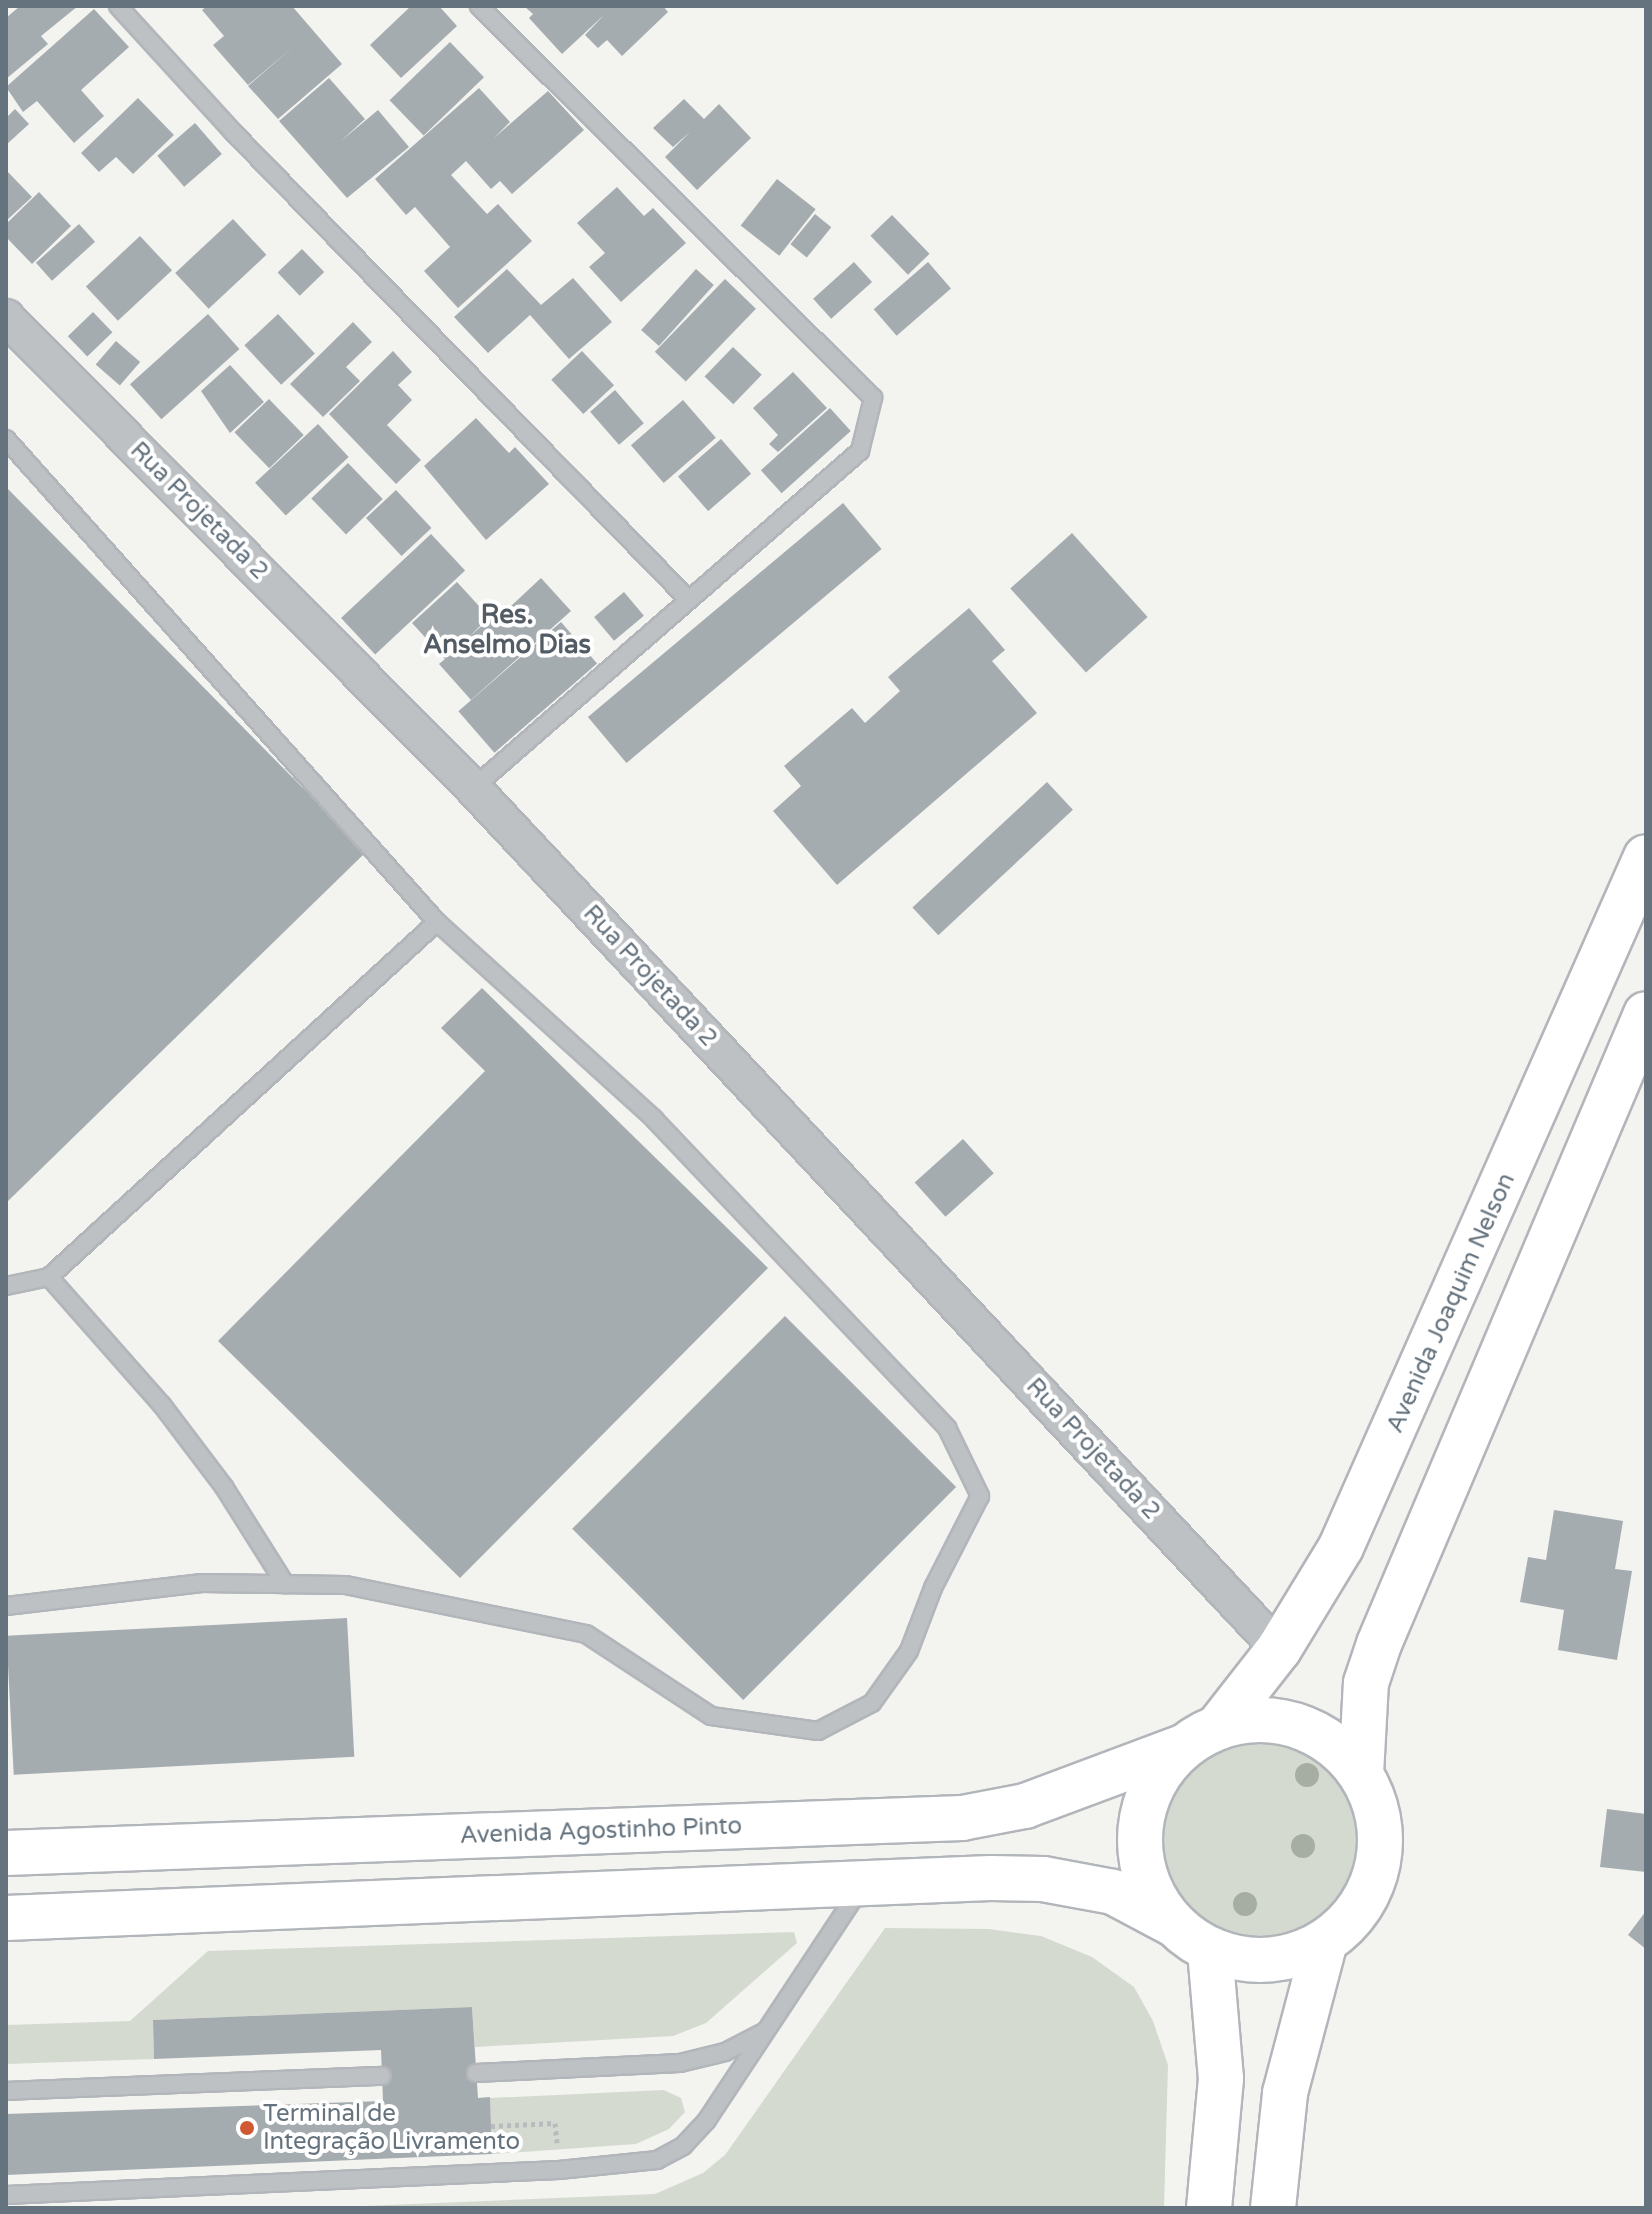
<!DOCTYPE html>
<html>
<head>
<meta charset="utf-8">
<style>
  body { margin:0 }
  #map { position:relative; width:1652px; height:2214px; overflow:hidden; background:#f3f3f0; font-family:"Varela Round",sans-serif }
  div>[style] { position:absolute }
  .green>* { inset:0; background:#d5dad1 }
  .round { border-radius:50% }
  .building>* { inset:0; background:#a5acb0; transform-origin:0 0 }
  .path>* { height:5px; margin-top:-2.5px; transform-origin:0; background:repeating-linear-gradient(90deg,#b9bbbd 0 4px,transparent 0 8px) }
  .roads { filter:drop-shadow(2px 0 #b2b6ba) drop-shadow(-2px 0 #b2b6ba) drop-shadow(0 2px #b2b6ba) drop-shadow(0 -2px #b2b6ba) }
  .lane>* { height:16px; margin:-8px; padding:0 8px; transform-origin:8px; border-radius:8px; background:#bdc1c4 }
  .street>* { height:34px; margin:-17px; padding:0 17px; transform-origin:17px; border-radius:17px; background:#bdc1c4 }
  .secondary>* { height:44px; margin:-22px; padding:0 22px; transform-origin:22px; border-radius:22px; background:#fff }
  .primary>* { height:44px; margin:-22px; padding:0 22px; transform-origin:22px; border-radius:22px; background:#fff }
  .primary>.ring { margin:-22px; padding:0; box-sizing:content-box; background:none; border:44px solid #fff; border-radius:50% }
  .trees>* { width:24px; height:24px; margin:-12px; border-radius:50%; background:#a6aea3 }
  .dots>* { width:22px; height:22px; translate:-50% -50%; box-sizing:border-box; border:4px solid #fff; border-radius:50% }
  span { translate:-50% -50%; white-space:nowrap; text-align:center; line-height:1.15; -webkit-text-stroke:8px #fff; paint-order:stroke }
  .street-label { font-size:24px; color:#65737e }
  .poi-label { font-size:24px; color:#65737e }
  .left { translate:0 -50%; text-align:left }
  .neighbourhood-label { font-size:26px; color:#535c64; font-weight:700 }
  .frame { position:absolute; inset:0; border:8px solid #65737e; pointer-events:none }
</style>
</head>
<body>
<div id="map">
  <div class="green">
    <i class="round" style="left:1157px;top:1742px;width:206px;height:206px"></i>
    <i style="clip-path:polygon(885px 1928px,989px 1929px,1041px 1936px,1092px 1957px,1134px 1987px,1153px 2021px,1168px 2065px,1164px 2208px,315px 2208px,655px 2194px,703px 2173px,725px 2155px)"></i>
    <i style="clip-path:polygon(794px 1932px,797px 1943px,706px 2023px,673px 2036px,475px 2047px,472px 2007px,153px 2020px,154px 2059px,6px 2064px,6px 2025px,130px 2021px,208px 1951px)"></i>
    <i style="clip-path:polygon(664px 2090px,681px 2098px,685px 2112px,669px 2129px,636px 2144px,492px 2154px,490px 2098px)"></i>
  </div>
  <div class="building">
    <i style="clip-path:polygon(20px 6px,78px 6px,41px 36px,48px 44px,6px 79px,6px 18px)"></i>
    <i style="clip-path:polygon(207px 6px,292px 6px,342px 64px,278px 119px,248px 86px,293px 47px,248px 85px,213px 45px,224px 36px,202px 10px)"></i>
    <i style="clip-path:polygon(411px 6px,439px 6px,457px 26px,401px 78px,370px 45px)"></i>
    <i style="clip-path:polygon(524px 6px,663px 6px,668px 12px,622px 56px,607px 40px,598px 48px,585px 35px,604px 15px,562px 54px,529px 18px,533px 14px)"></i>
    <i style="clip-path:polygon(94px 9px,129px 47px,81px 90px,104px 116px,74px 143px,37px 101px,23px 112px,6px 87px)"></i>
    <i style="left:450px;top:42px;width:49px;height:84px;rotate:46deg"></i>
    <i style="clip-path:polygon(329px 78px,365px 119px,341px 141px,378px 110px,409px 147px,347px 198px,279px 121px)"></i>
    <i style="clip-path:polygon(479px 88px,510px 122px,494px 138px,548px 91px,584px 130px,512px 194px,500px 181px,491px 189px,466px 161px,451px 175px,487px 214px,498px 204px,532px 241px,458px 308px,424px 271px,450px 247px,415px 207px,406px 215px,375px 179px)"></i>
    <i style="clip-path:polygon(138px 98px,174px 135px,133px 174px,116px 157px,99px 172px,81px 153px)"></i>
    <i style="clip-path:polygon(684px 99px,704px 119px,719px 104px,751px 138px,697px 190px,665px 157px,690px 132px,673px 147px,653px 128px)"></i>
    <i style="clip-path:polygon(15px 109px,29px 124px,6px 145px,6px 118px)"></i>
    <i style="left:195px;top:123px;width:41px;height:50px;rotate:49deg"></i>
    <i style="clip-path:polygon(6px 170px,32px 197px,6px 221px)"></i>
    <i style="left:777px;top:179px;width:49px;height:59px;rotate:38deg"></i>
    <i style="clip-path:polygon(617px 187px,644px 216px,653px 208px,686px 243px,621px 302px,589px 267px,605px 253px,577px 223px)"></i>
    <i style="clip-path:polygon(39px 192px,71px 226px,32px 264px,6px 237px,6px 224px)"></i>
    <i style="left:815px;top:214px;width:21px;height:39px;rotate:39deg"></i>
    <i style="left:892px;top:215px;width:54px;height:30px;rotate:46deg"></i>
    <i style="left:233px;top:219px;width:49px;height:79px;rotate:47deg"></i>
    <i style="left:79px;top:224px;width:24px;height:58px;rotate:48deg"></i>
    <i style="left:140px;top:236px;width:47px;height:74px;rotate:47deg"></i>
    <i style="left:302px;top:249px;width:32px;height:34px;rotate:46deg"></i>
    <i style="left:854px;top:262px;width:27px;height:55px;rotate:48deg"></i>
    <i style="left:928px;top:262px;width:35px;height:72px;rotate:49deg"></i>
    <i style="clip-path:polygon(507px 269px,541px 305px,573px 278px,612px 322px,569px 359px,530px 315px,488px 353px,454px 317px)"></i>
    <i style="left:696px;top:269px;width:24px;height:82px;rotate:42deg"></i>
    <i style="left:725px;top:279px;width:43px;height:101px;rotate:44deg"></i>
    <i style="left:93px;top:312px;width:28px;height:35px;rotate:46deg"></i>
    <i style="left:208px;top:314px;width:47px;height:105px;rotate:48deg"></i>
    <i style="left:278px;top:314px;width:54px;height:46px;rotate:47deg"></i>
    <i style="clip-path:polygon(353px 322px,372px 342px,346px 367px,360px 381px,323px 417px,290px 384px)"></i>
    <i style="left:116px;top:341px;width:32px;height:31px;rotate:41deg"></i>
    <i style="left:733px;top:347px;width:40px;height:41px;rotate:44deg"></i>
    <i style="clip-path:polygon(393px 351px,412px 372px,398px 385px,412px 400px,387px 425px,421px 460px,396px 484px,329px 414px)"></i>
    <i style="left:582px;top:351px;width:47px;height:42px;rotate:47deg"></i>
    <i style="clip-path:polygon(230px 365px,264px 402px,230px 433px,201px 391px)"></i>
    <i style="clip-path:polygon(793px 372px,827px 408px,778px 452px,769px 444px,778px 435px,753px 408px)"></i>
    <i style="left:615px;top:390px;width:44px;height:33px;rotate:49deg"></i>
    <i style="left:269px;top:399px;width:50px;height:48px;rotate:46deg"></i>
    <i style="left:683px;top:400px;width:50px;height:69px;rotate:49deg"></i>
    <i style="left:830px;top:408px;width:31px;height:93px;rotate:48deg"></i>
    <i style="clip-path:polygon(476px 418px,509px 453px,515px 447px,549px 484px,486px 540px,424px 466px)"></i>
    <i style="left:318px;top:424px;width:45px;height:86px;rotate:47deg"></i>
    <i style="left:721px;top:439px;width:46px;height:57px;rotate:49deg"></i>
    <i style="left:348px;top:463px;width:50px;height:51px;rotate:46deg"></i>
    <i style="clip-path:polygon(6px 487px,366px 852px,6px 1203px)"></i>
    <i style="left:396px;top:490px;width:52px;height:41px;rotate:47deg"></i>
    <i style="left:843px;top:503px;width:60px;height:333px;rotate:50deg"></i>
    <i style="left:1072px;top:533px;width:113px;height:83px;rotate:48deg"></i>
    <i style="left:431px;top:534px;width:50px;height:123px;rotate:47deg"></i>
    <i style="clip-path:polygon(541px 578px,571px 611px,471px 700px,439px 664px,445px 659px,412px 623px,457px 582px,489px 617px,468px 638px,506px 604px,521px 622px,510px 607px)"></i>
    <i style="left:624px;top:592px;width:31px;height:39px;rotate:50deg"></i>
    <i style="clip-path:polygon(969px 608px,1005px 650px,992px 661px,1037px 713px,837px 885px,773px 811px,801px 786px,784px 766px,852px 708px,865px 723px,900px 691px,888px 677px)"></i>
    <i style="left:561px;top:622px;width:55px;height:136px;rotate:49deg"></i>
    <i style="left:1047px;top:782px;width:38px;height:184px;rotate:47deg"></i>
    <i style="clip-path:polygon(482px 988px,768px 1268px,460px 1578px,218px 1341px,485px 1071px,441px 1028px)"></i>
    <i style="left:963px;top:1139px;width:46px;height:65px;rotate:48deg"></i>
    <i style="left:785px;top:1316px;width:242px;height:301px;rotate:45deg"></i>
    <i style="clip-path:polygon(1554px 1510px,1623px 1521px,1615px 1569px,1632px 1571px,1617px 1660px,1558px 1650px,1564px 1610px,1520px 1602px,1528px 1557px,1546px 1560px)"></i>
    <i style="left:347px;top:1618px;width:139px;height:341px;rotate:87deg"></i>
    <i style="clip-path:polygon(1607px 1809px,1646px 1814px,1646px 1872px,1600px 1867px)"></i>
    <i style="clip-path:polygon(1646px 1911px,1646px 1949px,1628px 1935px)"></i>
    <i style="clip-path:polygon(472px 2007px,478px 2098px,490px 2097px,492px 2154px,6px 2175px,6px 2114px,383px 2101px,381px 2050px,154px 2059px,153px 2020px)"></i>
  </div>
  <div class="path">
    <i style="left:491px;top:2126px;width:64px;rotate:-2.7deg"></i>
    <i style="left:555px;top:2123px;width:20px;rotate:84deg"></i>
  </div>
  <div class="roads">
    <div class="lane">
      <i style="left:118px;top:6px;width:171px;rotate:47.6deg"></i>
      <i style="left:233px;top:132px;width:649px;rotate:45.75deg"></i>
      <i style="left:6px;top:439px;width:647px;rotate:48.26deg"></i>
      <i style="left:437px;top:922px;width:293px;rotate:42.2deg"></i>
      <i style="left:654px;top:1119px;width:426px;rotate:46.5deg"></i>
      <i style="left:947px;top:1428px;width:76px;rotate:64.1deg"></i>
      <i style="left:980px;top:1496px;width:103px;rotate:117.1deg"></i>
      <i style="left:933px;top:1588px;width:67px;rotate:110.9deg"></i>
      <i style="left:909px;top:1651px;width:64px;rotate:125.4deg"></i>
      <i style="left:872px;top:1703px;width:61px;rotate:152.6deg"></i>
      <i style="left:818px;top:1731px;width:108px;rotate:-172deg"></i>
      <i style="left:711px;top:1716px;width:149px;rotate:-146.7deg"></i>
      <i style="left:586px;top:1634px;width:246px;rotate:-168.5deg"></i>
      <i style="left:345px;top:1585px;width:143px;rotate:-179.2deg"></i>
      <i style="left:202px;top:1583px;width:197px;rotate:173.3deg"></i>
      <i style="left:473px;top:788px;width:513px;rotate:-41.05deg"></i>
      <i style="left:860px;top:451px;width:55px;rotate:-76.2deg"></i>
      <i style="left:873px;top:398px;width:556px;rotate:-135.15deg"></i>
      <i style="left:49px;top:1277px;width:526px;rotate:-42.46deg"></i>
      <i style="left:6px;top:1286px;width:44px;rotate:-11.8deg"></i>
      <i style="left:49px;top:1277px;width:171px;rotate:48.6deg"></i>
      <i style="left:162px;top:1405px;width:103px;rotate:52.9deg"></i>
      <i style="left:224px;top:1487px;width:115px;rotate:57.8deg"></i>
      <i style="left:476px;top:2073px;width:204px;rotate:-2.8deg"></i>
      <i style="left:680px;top:2063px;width:46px;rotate:-13.7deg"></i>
      <i style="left:725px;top:2052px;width:44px;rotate:-27.1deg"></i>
      <i style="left:6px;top:2091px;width:376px;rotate:-2.3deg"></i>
      <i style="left:6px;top:2195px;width:554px;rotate:-2.59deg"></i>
      <i style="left:559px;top:2170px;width:99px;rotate:-5.8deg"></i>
      <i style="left:657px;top:2160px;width:30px;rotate:-28deg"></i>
      <i style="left:683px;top:2146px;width:35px;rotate:-47deg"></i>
      <i style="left:707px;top:2120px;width:277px;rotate:-56.5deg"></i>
    </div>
    <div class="street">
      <i style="left:6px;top:317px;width:663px;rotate:45.24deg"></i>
      <i style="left:473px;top:788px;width:1179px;rotate:46.89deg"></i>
    </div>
    <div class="secondary">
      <i style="left:1209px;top:2208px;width:130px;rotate:-84.7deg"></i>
      <i style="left:1221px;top:2079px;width:129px;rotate:-94.9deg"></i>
      <i style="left:1273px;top:2208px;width:116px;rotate:-84deg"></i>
      <i style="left:1285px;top:2093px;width:156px;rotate:-75.2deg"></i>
    </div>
    <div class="primary">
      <i class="ring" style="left:1140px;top:1720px;width:196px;height:196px"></i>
      <i style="left:1218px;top:1727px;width:99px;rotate:-52deg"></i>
      <i style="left:1279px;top:1649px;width:119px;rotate:-58.7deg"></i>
      <i style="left:1341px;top:1547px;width:754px;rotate:-66.15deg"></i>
      <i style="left:1361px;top:1774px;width:91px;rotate:-86.9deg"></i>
      <i style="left:1366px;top:1683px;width:41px;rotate:-71.6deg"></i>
      <i style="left:1379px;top:1644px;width:684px;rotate:-67.03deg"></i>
      <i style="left:6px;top:1853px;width:957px;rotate:-2.1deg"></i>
      <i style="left:962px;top:1818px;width:64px;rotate:-10.8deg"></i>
      <i style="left:1025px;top:1806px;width:169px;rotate:-20.5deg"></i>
      <i style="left:6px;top:1918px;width:985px;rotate:-2.33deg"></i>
      <i style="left:990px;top:1878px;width:53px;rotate:1.1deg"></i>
      <i style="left:1043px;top:1879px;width:71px;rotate:10.5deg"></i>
      <i style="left:1113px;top:1892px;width:70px;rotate:28deg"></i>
    </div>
  </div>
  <div class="trees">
    <i style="left:1307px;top:1775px"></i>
    <i style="left:1303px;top:1846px"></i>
    <i style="left:1245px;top:1904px"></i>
  </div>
  <div class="dots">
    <i style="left:247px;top:2128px;background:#d05833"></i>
  </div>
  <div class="street-label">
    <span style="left:199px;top:511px;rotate:45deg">Rua Projetada 2</span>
    <span style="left:650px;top:976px;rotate:47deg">Rua Projetada 2</span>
    <span style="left:1451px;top:1303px;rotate:-66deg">Avenida Joaquim Nelson</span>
    <span style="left:1093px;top:1449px;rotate:47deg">Rua Projetada 2</span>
    <span style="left:601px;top:1831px;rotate:-2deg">Avenida Agostinho Pinto</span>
  </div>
  <div class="poi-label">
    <span class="left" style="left:263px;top:2128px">Terminal de<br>Integração Livramento</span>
  </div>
  <div class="neighbourhood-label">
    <span style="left:507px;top:630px">Res.<br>Anselmo Dias</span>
  </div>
  <div class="frame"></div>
</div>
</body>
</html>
